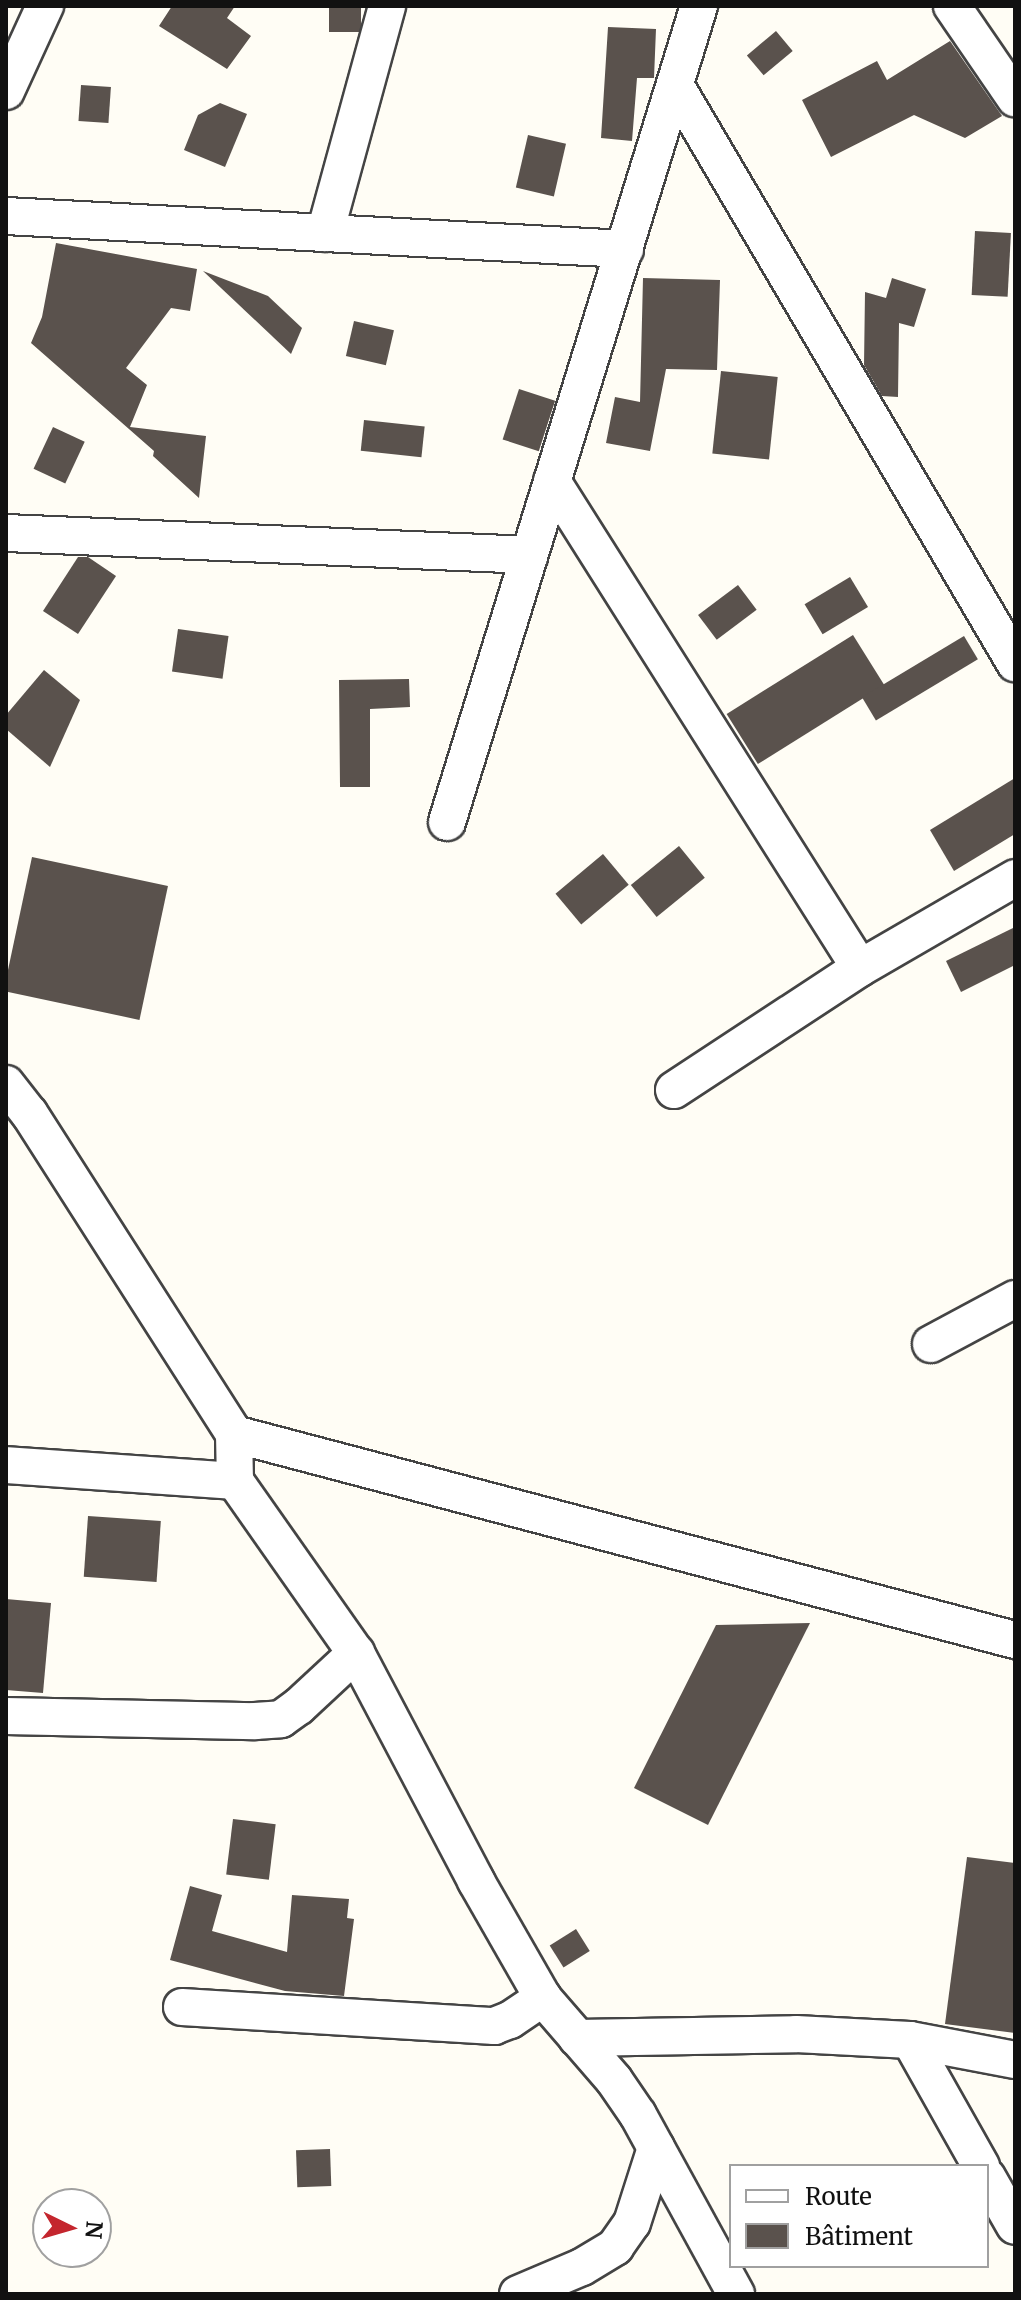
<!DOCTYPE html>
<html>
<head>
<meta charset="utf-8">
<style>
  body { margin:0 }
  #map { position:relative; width:1021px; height:2300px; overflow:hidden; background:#fffdf5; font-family:Merriweather,serif }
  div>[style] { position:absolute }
  .building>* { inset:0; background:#5a524d; transform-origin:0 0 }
  .roads { filter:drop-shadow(2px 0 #444) drop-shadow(-2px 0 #444) drop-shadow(0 2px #444) drop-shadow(0 -2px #444) }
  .street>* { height:36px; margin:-18px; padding:0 18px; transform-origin:18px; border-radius:18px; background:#fff }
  span { translate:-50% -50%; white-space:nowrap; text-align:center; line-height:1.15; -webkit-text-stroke:8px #fff; paint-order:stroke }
  .frame { position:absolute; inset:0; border:8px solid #111; pointer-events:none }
  .legend { position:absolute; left:729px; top:2164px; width:260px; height:104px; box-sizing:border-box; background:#fff; border:2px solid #a0a0a0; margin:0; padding:10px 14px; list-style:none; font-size:24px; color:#111 }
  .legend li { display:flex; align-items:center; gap:16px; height:40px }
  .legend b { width:40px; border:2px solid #a0a0a0 }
  .north { position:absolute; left:32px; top:2188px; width:80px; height:80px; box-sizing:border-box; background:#fff; border:2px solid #a0a0a0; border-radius:50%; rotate:95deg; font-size:22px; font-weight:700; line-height:32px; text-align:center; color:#111 }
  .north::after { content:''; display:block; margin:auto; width:28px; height:36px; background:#c4262e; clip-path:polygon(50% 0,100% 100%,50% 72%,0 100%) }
</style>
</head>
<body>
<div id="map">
  <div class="building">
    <i style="clip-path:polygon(172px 6px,235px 6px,227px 18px,251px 36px,227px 69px,159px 26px)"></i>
    <i style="left:329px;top:6px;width:32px;height:26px"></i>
    <i style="clip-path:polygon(608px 27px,656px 29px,654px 78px,637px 78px,632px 141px,601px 138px)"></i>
    <i style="left:776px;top:31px;width:26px;height:38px;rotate:50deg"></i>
    <i style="clip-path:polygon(950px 41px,1002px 116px,965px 138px,914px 115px,831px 157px,802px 100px,877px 61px,887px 80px)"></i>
    <i style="left:81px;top:85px;width:30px;height:36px;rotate:4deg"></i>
    <i style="clip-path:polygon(220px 103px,247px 114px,225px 167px,184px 150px,198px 115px)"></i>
    <i style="left:528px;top:135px;width:39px;height:54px;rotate:13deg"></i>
    <i style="left:975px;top:231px;width:36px;height:64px;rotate:3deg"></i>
    <i style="clip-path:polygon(56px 243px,197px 269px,190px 311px,171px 308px,126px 368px,147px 385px,130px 427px,206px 436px,199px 498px,153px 456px,154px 451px,31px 343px,42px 317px)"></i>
    <i style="clip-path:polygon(203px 271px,268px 296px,302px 328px,291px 354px)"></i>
    <i style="clip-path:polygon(643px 278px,720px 280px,717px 370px,666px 369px,650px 451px,606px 443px,615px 397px,640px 402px)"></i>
    <i style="clip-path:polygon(892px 278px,926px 289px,914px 327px,899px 323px,898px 397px,882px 396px,864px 365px,865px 292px,886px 298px)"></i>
    <i style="left:354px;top:321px;width:41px;height:36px;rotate:13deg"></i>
    <i style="left:721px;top:371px;width:57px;height:83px;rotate:6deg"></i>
    <i style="left:519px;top:389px;width:38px;height:53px;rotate:18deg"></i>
    <i style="left:364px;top:420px;width:61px;height:31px;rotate:6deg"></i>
    <i style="left:53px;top:427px;width:35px;height:46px;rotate:25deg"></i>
    <i style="clip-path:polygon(78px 557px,88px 557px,116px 576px,78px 634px,43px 611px)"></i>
    <i style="left:850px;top:577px;width:35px;height:53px;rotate:59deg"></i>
    <i style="left:738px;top:585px;width:31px;height:50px;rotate:53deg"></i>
    <i style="left:178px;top:629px;width:51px;height:43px;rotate:8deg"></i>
    <i style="left:853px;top:635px;width:59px;height:149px;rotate:58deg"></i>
    <i style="left:964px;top:636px;width:27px;height:119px;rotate:59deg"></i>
    <i style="clip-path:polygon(44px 670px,80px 700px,50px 767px,6px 729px,6px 715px)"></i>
    <i style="clip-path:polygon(409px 679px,410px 707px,370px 709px,370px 787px,340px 787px,339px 680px)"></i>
    <i style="clip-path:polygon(1015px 778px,1015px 834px,954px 871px,930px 830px)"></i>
    <i style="left:679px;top:846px;width:41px;height:62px;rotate:51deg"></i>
    <i style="left:603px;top:854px;width:40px;height:62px;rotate:50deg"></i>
    <i style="left:32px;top:857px;width:139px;height:137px;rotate:12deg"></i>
    <i style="clip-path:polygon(1015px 927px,1015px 965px,961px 992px,946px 961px)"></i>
    <i style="left:88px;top:1516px;width:73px;height:61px;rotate:4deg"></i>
    <i style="clip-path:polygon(6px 1599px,51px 1603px,43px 1693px,6px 1690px)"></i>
    <i style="clip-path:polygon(810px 1623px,708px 1825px,634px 1788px,716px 1625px)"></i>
    <i style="left:233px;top:1819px;width:43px;height:56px;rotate:7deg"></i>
    <i style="clip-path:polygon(967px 1857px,1015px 1863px,1015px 2033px,945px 2024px)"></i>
    <i style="clip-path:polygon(190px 1886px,222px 1895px,212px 1931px,287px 1952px,292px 1895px,349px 1899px,347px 1918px,354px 1919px,344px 1996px,285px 1991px,170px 1960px)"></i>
    <i style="left:576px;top:1929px;width:26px;height:31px;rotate:58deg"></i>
    <i style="left:330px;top:2149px;width:37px;height:34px;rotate:88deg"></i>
  </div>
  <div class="roads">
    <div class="street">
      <i style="left:952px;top:6px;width:112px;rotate:55.6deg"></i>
      <i style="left:675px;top:85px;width:671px;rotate:59.53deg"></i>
      <i style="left:6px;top:91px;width:94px;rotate:-65.4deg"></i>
      <i style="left:6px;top:216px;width:620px;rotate:3.05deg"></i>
      <i style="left:325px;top:233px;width:235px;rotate:-74.7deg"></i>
      <i style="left:552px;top:481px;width:576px;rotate:57.69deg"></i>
      <i style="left:6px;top:533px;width:524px;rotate:2.4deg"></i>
      <i style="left:447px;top:822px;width:854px;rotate:-72.84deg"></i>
      <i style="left:6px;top:1084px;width:37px;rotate:52deg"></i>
      <i style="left:29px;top:1113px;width:381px;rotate:57.4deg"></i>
      <i style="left:234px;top:1434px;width:47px;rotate:88.8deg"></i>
      <i style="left:235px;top:1481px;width:210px;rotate:54.9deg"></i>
      <i style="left:356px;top:1653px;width:258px;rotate:62.2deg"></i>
      <i style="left:476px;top:1881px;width:135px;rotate:60.2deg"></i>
      <i style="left:543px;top:1998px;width:108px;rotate:49.1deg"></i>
      <i style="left:614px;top:2080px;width:42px;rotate:55.6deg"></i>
      <i style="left:638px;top:2115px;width:204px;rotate:61.3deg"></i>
      <i style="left:674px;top:1090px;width:222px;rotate:-33.3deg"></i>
      <i style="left:860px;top:968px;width:179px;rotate:-30.1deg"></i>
      <i style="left:931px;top:1344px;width:95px;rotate:-28.2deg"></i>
      <i style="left:234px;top:1434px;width:808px;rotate:14.78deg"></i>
      <i style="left:6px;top:1465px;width:230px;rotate:4deg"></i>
      <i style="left:6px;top:1716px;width:249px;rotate:1.2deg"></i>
      <i style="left:255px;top:1721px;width:26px;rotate:-4deg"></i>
      <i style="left:281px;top:1719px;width:22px;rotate:-36deg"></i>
      <i style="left:299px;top:1706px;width:78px;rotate:-42.9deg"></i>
      <i style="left:182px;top:2007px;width:313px;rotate:3.5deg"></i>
      <i style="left:494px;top:2026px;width:17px;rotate:-21deg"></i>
      <i style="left:510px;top:2020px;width:40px;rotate:-34deg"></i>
      <i style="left:577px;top:2038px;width:219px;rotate:-1deg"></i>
      <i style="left:796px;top:2034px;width:114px;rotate:3deg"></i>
      <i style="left:910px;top:2040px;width:107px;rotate:10.8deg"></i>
      <i style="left:910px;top:2040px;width:145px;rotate:60.6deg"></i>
      <i style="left:987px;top:2177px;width:56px;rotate:60.3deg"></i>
      <i style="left:518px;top:2294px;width:69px;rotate:-22.9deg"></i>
      <i style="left:582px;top:2267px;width:39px;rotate:-31deg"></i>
      <i style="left:615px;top:2247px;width:29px;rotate:-55deg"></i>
      <i style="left:632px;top:2223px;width:79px;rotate:-72.3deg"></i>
    </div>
  </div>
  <div class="frame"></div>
  <ul class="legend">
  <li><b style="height:10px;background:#fff"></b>Route</li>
  <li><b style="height:22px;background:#5a524d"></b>Bâtiment</li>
  </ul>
  <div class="north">N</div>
</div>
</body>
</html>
